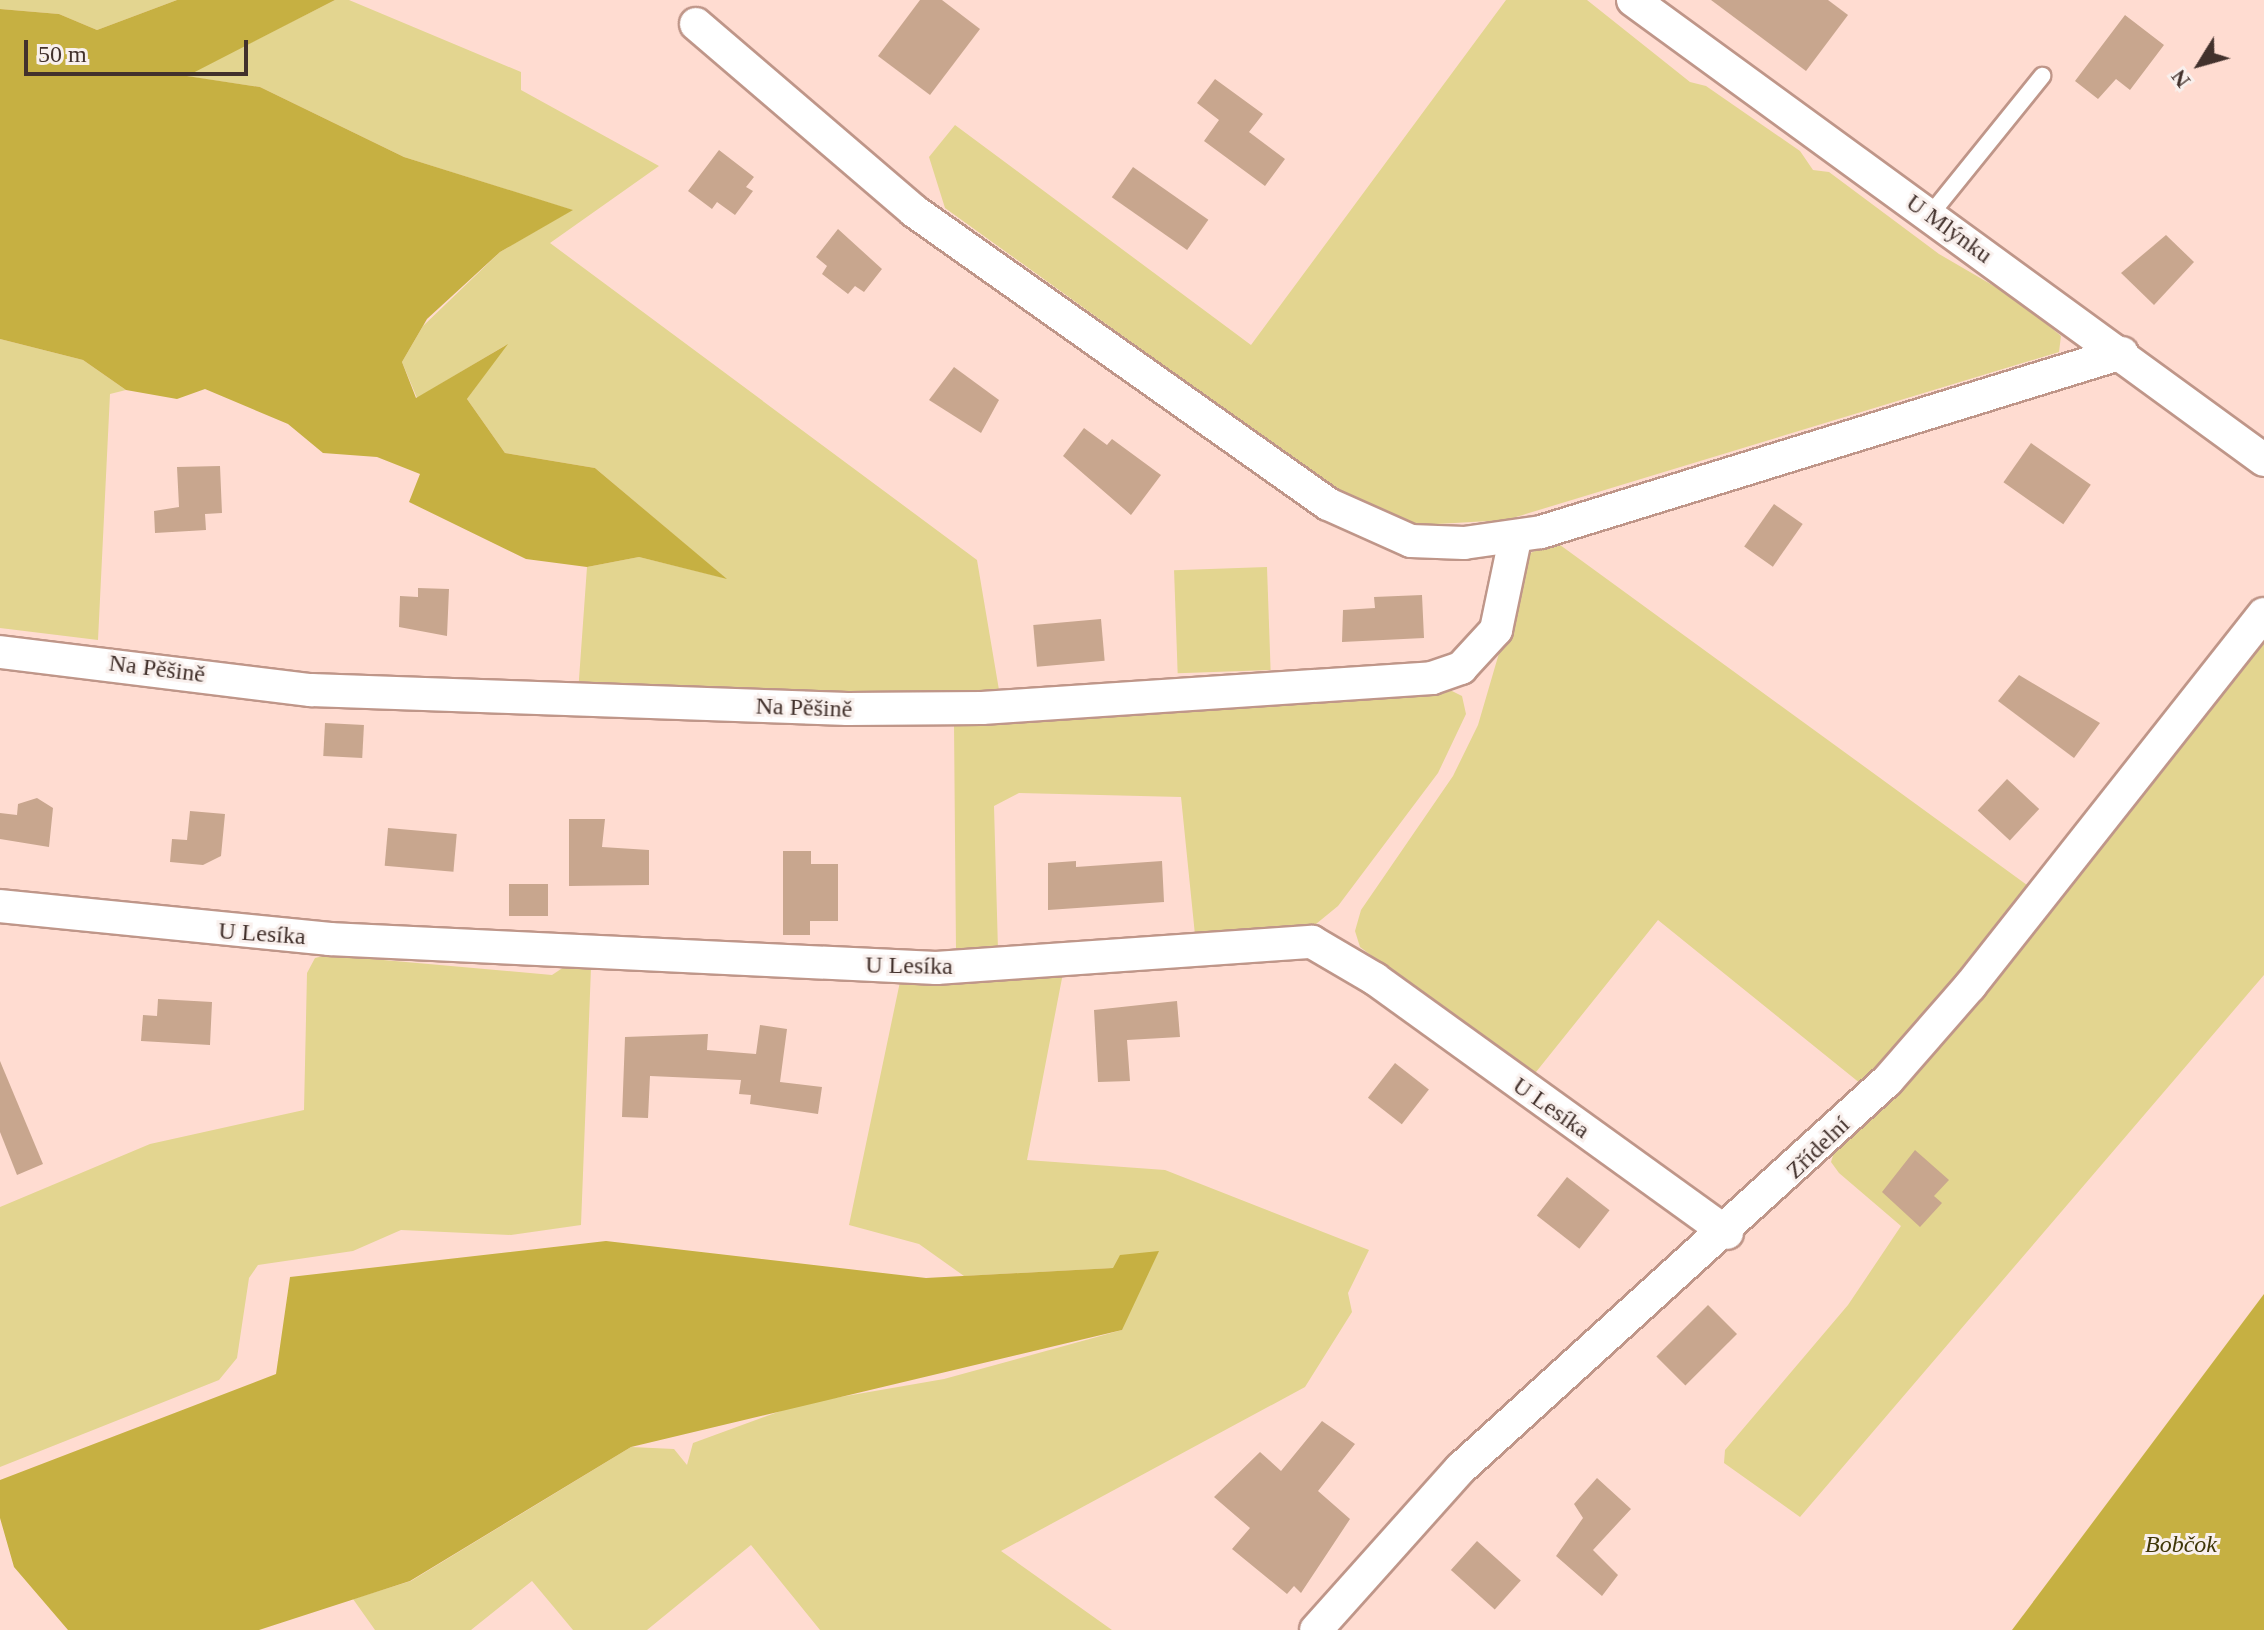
<!DOCTYPE html>
<html>
<head>
<meta charset="utf-8">
<style>
  body { margin:0 }
  #map { position:relative; width:2264px; height:1630px; overflow:hidden; background:#ffdcd1; font-family:Georgia,serif }
  div>[style] { position:absolute }
  .green>* { inset:0; background:#e3d590; transform-origin:0 0 }
  .forest>* { inset:0; background:#c6b042 }
  .building>* { inset:0; background:#c8a68e; transform-origin:0 0 }
  .roads { filter:drop-shadow(2px 0 #bf9689) drop-shadow(-2px 0 #bf9689) drop-shadow(0 2px #bf9689) drop-shadow(0 -2px #bf9689) }
  .service>* { height:16px; margin:-8px; padding:0 8px; transform-origin:8px; border-radius:8px; background:#fff }
  .minor>* { height:32px; margin:-16px; padding:0 16px; transform-origin:16px; border-radius:16px; background:#fff }
  span { translate:-50% -50%; white-space:nowrap; text-align:center; line-height:1.15; -webkit-text-stroke:6px #f9f0ed; paint-order:stroke }
  .street-label { font-size:24px; color:#42312c }
  .park-label { font-size:24px; color:#403707; font-style:italic }
  .north { position:absolute; left:2160px; top:24px; width:80px; height:80px; -webkit-text-stroke:6px #f9f0ed; paint-order:stroke; rotate:233deg; font-size:22px; font-weight:700; line-height:32px; text-align:center; color:#42312c }
  .north::after { content:''; display:block; margin:auto; width:28px; height:36px; background:#42312c; clip-path:polygon(50% 0,100% 100%,50% 72%,0 100%) }
  .scale { position:absolute; left:24px; top:40px; width:224px; height:36px; box-sizing:border-box; border:4px solid #42312c; border-top:0; padding-left:10px; font-size:24px; line-height:28px; white-space:nowrap; color:#42312c; -webkit-text-stroke:6px #f9f0ed; paint-order:stroke }
</style>
</head>
<body>
<div id="map">
  <div class="green">
    <i style="clip-path:polygon(0 0,177px 0,97px 30px,59px 14px,0 9px)"></i>
    <i style="clip-path:polygon(335px 0,349px 0,521px 72px,521px 90px,659px 166px,550px 243px,977px 560px,999px 690px,578px 693px,587px 567px,639px 557px,725px 578px,595px 468px,505px 453px,467px 399px,506px 345px,417px 398px,402px 362px,423px 326px,500px 252px,572px 210px,404px 157px,260px 87px,185px 76px)"></i>
    <i style="clip-path:polygon(1506px 0,1587px 0,1690px 82px,1706px 86px,1800px 151px,1813px 170px,1829px 172px,1939px 254px,2018px 300px,2061px 336px,2059px 352px,1506px 520px,1420px 525px,1382px 517px,1352px 501px,945px 208px,929px 157px,955px 125px,1251px 345px)"></i>
    <i style="clip-path:polygon(0 339px,83px 360px,126px 390px,110px 394px,98px 640px,0 628px)"></i>
    <i style="clip-path:polygon(1556px 542px,2027px 885px,1866px 1088px,1658px 920px,1532px 1077px,1360px 947px,1355px 931px,1361px 910px,1453px 776px,1478px 725px,1528px 554px)"></i>
    <i style="left:1267px;top:567px;width:103px;height:93px;rotate:88deg"></i>
    <i style="clip-path:polygon(2264px 638px,2264px 975px,1800px 1517px,1724px 1463px,1725px 1450px,1848px 1305px,1901px 1226px,1839px 1173px,1831px 1162px,1836px 1146px)"></i>
    <i style="clip-path:polygon(1450px 690px,1462px 696px,1466px 714px,1438px 773px,1338px 906px,1316px 924px,1195px 935px,1181px 797px,1019px 793px,994px 806px,998px 950px,956px 951px,954px 725px)"></i>
    <i style="clip-path:polygon(327px 955px,552px 975px,564px 967px,591px 968px,581px 1225px,511px 1235px,401px 1230px,353px 1251px,258px 1265px,249px 1278px,237px 1358px,219px 1380px,0 1467px,0 1207px,150px 1144px,304px 1110px,307px 973px,315px 958px)"></i>
    <i style="clip-path:polygon(1063px 973px,1027px 1160px,1165px 1170px,1369px 1250px,1348px 1293px,1352px 1312px,1305px 1387px,1001px 1551px,1112px 1630px,820px 1630px,751px 1545px,647px 1630px,573px 1630px,532px 1581px,471px 1630px,375px 1630px,353px 1599px,411px 1581px,631px 1447px,674px 1449px,687px 1465px,693px 1443px,800px 1404px,944px 1379px,1122px 1330px,1113px 1268px,964px 1276px,919px 1244px,849px 1225px,901px 977px)"></i>
  </div>
  <div class="forest">
    <i style="clip-path:polygon(177px 0,335px 0,187px 76px,260px 87px,404px 157px,573px 210px,500px 252px,427px 319px,402px 362px,416px 398px,508px 344px,467px 399px,505px 453px,595px 468px,727px 579px,639px 557px,587px 567px,526px 559px,409px 502px,420px 474px,377px 457px,323px 453px,288px 424px,205px 389px,177px 399px,126px 390px,83px 360px,0 339px,0 9px,59px 14px,97px 30px)"></i>
    <i style="clip-path:polygon(606px 1241px,926px 1278px,1113px 1268px,1120px 1255px,1159px 1251px,1122px 1330px,631px 1447px,410px 1581px,259px 1630px,68px 1630px,14px 1567px,0 1518px,0 1480px,276px 1374px,290px 1277px)"></i>
    <i style="clip-path:polygon(2264px 1294px,2264px 1630px,2012px 1630px)"></i>
  </div>
  <div class="building">
    <i style="clip-path:polygon(920px 0,942px 0,980px 29px,930px 95px,878px 56px)"></i>
    <i style="clip-path:polygon(1711px 0,1828px 0,1848px 15px,1806px 71px)"></i>
    <i style="clip-path:polygon(2125px 15px,2164px 45px,2130px 90px,2116px 79px,2098px 99px,2075px 81px)"></i>
    <i style="clip-path:polygon(1215px 79px,1263px 114px,1249px 132px,1285px 159px,1265px 186px,1204px 141px,1219px 120px,1197px 103px)"></i>
    <i style="clip-path:polygon(719px 150px,754px 177px,746px 187px,753px 191px,735px 215px,717px 202px,712px 209px,688px 191px)"></i>
    <i style="left:1133px;top:167px;width:92px;height:37px;rotate:35deg"></i>
    <i style="clip-path:polygon(838px 229px,882px 269px,864px 292px,855px 286px,848px 294px,822px 274px,827px 266px,816px 257px)"></i>
    <i style="clip-path:polygon(2166px 235px,2194px 262px,2154px 305px,2121px 273px)"></i>
    <i style="clip-path:polygon(954px 367px,999px 400px,981px 433px,929px 400px)"></i>
    <i style="clip-path:polygon(1084px 428px,1107px 445px,1112px 439px,1161px 475px,1131px 515px,1063px 456px)"></i>
    <i style="left:2031px;top:443px;width:73px;height:48px;rotate:35deg"></i>
    <i style="clip-path:polygon(220px 466px,222px 513px,205px 514px,206px 530px,155px 533px,154px 511px,179px 507px,177px 467px)"></i>
    <i style="left:1774px;top:504px;width:35px;height:52px;rotate:35deg"></i>
    <i style="clip-path:polygon(418px 588px,449px 589px,447px 636px,399px 627px,400px 596px,418px 597px)"></i>
    <i style="clip-path:polygon(1422px 595px,1424px 638px,1342px 642px,1343px 610px,1375px 608px,1374px 597px)"></i>
    <i style="left:1101px;top:619px;width:42px;height:68px;rotate:85deg"></i>
    <i style="clip-path:polygon(2019px 675px,2100px 723px,2074px 758px,1998px 701px)"></i>
    <i style="left:325px;top:723px;width:39px;height:33px;rotate:3deg"></i>
    <i style="left:2007px;top:779px;width:44px;height:43px;rotate:43deg"></i>
    <i style="clip-path:polygon(37px 798px,53px 808px,49px 847px,0 839px,0 813px,17px 815px,18px 804px)"></i>
    <i style="clip-path:polygon(190px 811px,225px 814px,221px 856px,203px 865px,170px 862px,172px 839px,187px 840px)"></i>
    <i style="clip-path:polygon(569px 819px,605px 819px,602px 847px,649px 850px,649px 885px,569px 886px)"></i>
    <i style="left:388px;top:828px;width:69px;height:38px;rotate:5deg"></i>
    <i style="clip-path:polygon(783px 851px,811px 851px,811px 864px,838px 864px,838px 921px,810px 921px,810px 935px,783px 935px)"></i>
    <i style="clip-path:polygon(1076px 861px,1076px 867px,1162px 861px,1164px 902px,1048px 910px,1048px 863px)"></i>
    <i style="left:509px;top:884px;width:39px;height:32px"></i>
    <i style="clip-path:polygon(158px 999px,212px 1002px,210px 1045px,141px 1041px,143px 1015px,157px 1016px)"></i>
    <i style="clip-path:polygon(1177px 1001px,1180px 1037px,1127px 1040px,1130px 1081px,1098px 1082px,1094px 1010px)"></i>
    <i style="clip-path:polygon(760px 1025px,787px 1029px,780px 1082px,822px 1087px,818px 1114px,750px 1104px,751px 1095px,739px 1094px,741px 1080px,650px 1076px,648px 1118px,622px 1117px,625px 1037px,708px 1034px,707px 1050px,756px 1054px)"></i>
    <i style="clip-path:polygon(0 1061px,43px 1164px,17px 1175px,0 1132px)"></i>
    <i style="left:1395px;top:1063px;width:43px;height:44px;rotate:38deg"></i>
    <i style="clip-path:polygon(1915px 1150px,1949px 1180px,1934px 1196px,1942px 1203px,1920px 1227px,1882px 1192px)"></i>
    <i style="left:1567px;top:1177px;width:54px;height:49px;rotate:38deg"></i>
    <i style="left:1708px;top:1305px;width:41px;height:73px;rotate:45deg"></i>
    <i style="clip-path:polygon(1322px 1421px,1355px 1444px,1318px 1491px,1350px 1519px,1301px 1593px,1294px 1586px,1287px 1594px,1232px 1549px,1250px 1528px,1214px 1497px,1260px 1452px,1281px 1471px)"></i>
    <i style="clip-path:polygon(1597px 1478px,1631px 1509px,1593px 1550px,1618px 1575px,1602px 1596px,1556px 1556px,1583px 1518px,1574px 1504px)"></i>
    <i style="left:1477px;top:1541px;width:59px;height:39px;rotate:42deg"></i>
  </div>
  <div class="roads">
    <div class="service">
      <i style="left:1930px;top:215px;width:179px;rotate:-51.1deg"></i>
    </div>
    <div class="minor">
      <i style="left:1633px;top:0;width:781px;rotate:36.09deg"></i>
      <i style="left:696px;top:24px;width:287px;rotate:40.6deg"></i>
      <i style="left:914px;top:211px;width:507px;rotate:35.29deg"></i>
      <i style="left:1328px;top:504px;width:91px;rotate:24deg"></i>
      <i style="left:1411px;top:541px;width:53px;rotate:2.2deg"></i>
      <i style="left:1464px;top:543px;width:78px;rotate:-8.1deg"></i>
      <i style="left:1541px;top:532px;width:608px;rotate:-17.12deg"></i>
      <i style="left:0;top:652px;width:313px;rotate:7deg"></i>
      <i style="left:311px;top:690px;width:537px;rotate:2.03deg"></i>
      <i style="left:848px;top:709px;width:134px;rotate:-0.4deg"></i>
      <i style="left:982px;top:708px;width:451px;rotate:-3.8deg"></i>
      <i style="left:1432px;top:678px;width:31px;rotate:-19deg"></i>
      <i style="left:1461px;top:668px;width:52px;rotate:-47.4deg"></i>
      <i style="left:1496px;top:630px;width:93px;rotate:-78.2deg"></i>
      <i style="left:0;top:906px;width:331px;rotate:5.7deg"></i>
      <i style="left:329px;top:939px;width:608px;rotate:2.74deg"></i>
      <i style="left:936px;top:968px;width:377px;rotate:-4deg"></i>
      <i style="left:1312px;top:942px;width:73px;rotate:30.4deg"></i>
      <i style="left:1375px;top:979px;width:434px;rotate:35.8deg"></i>
      <i style="left:1316px;top:1630px;width:216px;rotate:-48.2deg"></i>
      <i style="left:1460px;top:1469px;width:578px;rotate:-42.27deg"></i>
      <i style="left:1888px;top:1080px;width:125px;rotate:-48.9deg"></i>
      <i style="left:1970px;top:986px;width:474px;rotate:-51.7deg"></i>
    </div>
  </div>
  <div class="street-label">
    <span style="left:1949px;top:229px;rotate:36deg">U Mlýnku</span>
    <span style="left:157px;top:669px;rotate:7deg">Na Pěšině</span>
    <span style="left:804px;top:708px;rotate:2deg">Na Pěšině</span>
    <span style="left:262px;top:934px;rotate:4deg">U Lesíka</span>
    <span style="left:909px;top:966px;rotate:1deg">U Lesíka</span>
    <span style="left:1551px;top:1108px;rotate:35deg">U Lesíka</span>
    <span style="left:1818px;top:1148px;rotate:-44deg">Zřídelní</span>
  </div>
  <div class="park-label">
    <span style="left:2181px;top:1545px">Bobčok</span>
  </div>
  <div class="north">N</div>
  <div class="scale">50 m</div>
</div>
</body>
</html>
